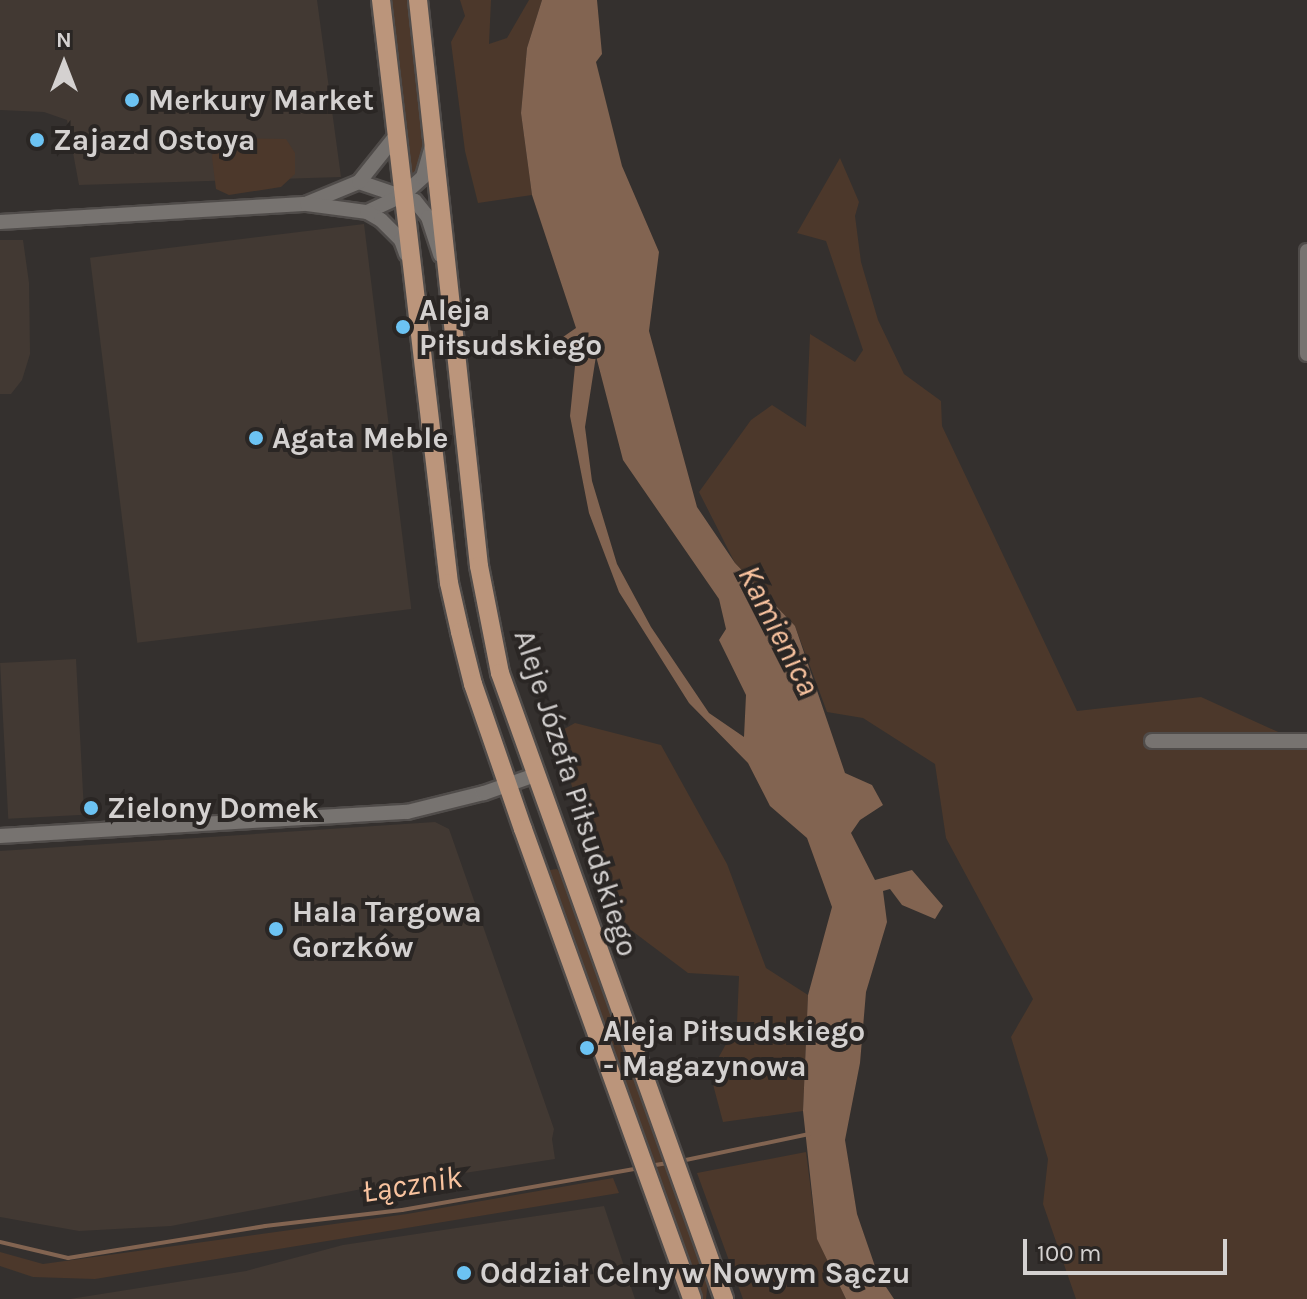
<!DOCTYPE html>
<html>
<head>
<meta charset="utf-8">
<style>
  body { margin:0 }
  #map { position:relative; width:1307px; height:1299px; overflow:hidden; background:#34302e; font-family:Karla,sans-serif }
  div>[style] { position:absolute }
  .built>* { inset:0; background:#423933; transform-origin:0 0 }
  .green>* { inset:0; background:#4c382b }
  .water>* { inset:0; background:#826451 }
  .stream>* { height:4px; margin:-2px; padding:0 2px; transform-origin:2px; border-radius:2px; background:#826451 }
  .roads { filter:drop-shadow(2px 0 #504c4a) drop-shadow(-2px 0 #504c4a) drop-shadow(0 2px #504c4a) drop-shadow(0 -2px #504c4a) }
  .minor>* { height:14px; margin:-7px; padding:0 7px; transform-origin:7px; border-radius:7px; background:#777370 }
  .major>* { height:18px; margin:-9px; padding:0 9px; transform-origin:9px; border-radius:9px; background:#bb957b }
  .dots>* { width:22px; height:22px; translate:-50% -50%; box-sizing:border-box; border:4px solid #2a2624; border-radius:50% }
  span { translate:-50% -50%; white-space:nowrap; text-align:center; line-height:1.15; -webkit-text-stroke:8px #2a2624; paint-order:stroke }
  .poi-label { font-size:30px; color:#d4d1d0; font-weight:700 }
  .left { translate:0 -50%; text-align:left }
  .street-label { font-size:30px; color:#d4d1d0 }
  .water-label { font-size:32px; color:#f9c39f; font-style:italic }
  .north { position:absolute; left:24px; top:24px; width:80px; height:80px; -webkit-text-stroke:6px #2a2624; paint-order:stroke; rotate:0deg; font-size:22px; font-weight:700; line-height:32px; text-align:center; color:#d4d1d0 }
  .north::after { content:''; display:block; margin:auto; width:28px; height:36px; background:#d4d1d0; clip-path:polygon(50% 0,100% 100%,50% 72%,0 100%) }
  .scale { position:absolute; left:1023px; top:1239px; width:204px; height:36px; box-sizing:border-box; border:4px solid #d4d1d0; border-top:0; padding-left:10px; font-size:24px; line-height:28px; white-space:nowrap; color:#d4d1d0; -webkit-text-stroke:6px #2a2624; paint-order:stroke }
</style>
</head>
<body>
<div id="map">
  <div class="built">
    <i style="clip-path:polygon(0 0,317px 0,341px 177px,79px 185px,67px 120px,44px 112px,0 110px)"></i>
    <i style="left:364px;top:224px;width:388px;height:276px;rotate:83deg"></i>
    <i style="clip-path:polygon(0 240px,23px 240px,29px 283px,30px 354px,22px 380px,11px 394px,0 394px)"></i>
    <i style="left:76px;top:659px;width:156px;height:76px;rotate:87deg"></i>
    <i style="clip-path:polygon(435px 822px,449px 829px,554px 1129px,552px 1139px,555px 1159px,367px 1188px,171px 1226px,79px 1231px,0 1217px,0 851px)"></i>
    <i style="clip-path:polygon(604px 1206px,635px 1299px,70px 1299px,246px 1271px,343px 1245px)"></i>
  </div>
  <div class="green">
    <i style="clip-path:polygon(388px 0,408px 0,424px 145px,420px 167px,410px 179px)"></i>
    <i style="clip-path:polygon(460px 0,491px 0,489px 44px,507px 38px,529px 0,542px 0,527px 48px,521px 113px,532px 195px,478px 203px,465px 151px,451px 42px,465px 16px)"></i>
    <i style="clip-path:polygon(229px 138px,286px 139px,295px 153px,295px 174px,281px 187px,229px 195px,216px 189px,212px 157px,215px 142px)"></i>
    <i style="clip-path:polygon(840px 158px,859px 202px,855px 216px,861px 262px,878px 320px,904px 374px,941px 401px,942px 426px,1077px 711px,1201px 697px,1307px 745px,1307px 1299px,1076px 1299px,1043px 1204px,1048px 1159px,1011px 1037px,1033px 999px,946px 838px,935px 764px,863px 718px,827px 712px,795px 626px,735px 563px,699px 492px,751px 420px,772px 405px,806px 427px,810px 334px,855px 362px,863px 350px,826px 241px,797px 233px)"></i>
    <i style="clip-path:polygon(575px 723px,661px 745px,727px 864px,766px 968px,808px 995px,803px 1111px,723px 1122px,710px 1073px,737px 1024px,739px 976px,688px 973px,607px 912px,557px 733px)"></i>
    <i style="clip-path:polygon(557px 869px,565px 880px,708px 1281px,706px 1299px,701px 1299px,697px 1288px,550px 881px,550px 870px)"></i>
    <i style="clip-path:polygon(806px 1152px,817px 1238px,846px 1299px,743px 1299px,697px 1173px)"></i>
    <i style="clip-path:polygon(613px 1178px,619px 1193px,95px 1279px,33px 1277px,0 1266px,0 1252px,43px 1264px,407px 1214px)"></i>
  </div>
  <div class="water">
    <i style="clip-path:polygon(evenodd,542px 0,597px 0,602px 54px,596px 62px,622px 166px,659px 252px,649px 331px,697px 507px,735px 563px,795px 626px,845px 773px,872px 785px,883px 805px,860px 820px,851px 833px,875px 880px,912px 870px,943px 906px,935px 919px,902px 905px,890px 889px,883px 891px,887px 922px,866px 992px,860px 1063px,845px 1140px,857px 1214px,878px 1275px,894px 1299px,846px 1299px,817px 1239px,803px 1111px,808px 995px,832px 907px,807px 838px,770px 806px,748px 763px,689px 703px,619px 592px,589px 513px,570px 416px,575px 366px,563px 337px,576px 328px,532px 195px,521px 113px,527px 48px,542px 0,596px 356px,623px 460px,719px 599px,726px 629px,719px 640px,746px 695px,744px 737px,709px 713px,651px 627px,617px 564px,592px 481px,585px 427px,596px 356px)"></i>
  </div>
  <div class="stream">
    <i style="left:681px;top:1161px;width:131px;rotate:-11.9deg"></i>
    <i style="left:649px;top:1166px;width:19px;rotate:-9deg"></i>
    <i style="left:0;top:1242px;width:70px;rotate:13.2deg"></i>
    <i style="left:68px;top:1258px;width:200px;rotate:-9.2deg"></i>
    <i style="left:265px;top:1226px;width:138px;rotate:-6.7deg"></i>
    <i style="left:402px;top:1210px;width:243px;rotate:-10deg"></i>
  </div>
  <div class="roads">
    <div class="minor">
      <i style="left:359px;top:182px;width:59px;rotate:18.7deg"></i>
      <i style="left:415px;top:201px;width:21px;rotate:51deg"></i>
      <i style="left:428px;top:217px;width:40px;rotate:72deg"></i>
      <i style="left:308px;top:203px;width:55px;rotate:-22.4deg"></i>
      <i style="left:359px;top:182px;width:58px;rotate:-51.3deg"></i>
      <i style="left:367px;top:212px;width:40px;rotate:-25deg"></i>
      <i style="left:403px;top:195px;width:27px;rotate:-42deg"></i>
      <i style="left:423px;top:177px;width:32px;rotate:-74deg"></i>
      <i style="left:0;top:222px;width:308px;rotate:-3.4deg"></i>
      <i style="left:307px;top:204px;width:61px;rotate:7.6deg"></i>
      <i style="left:367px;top:212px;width:16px;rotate:30deg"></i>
      <i style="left:381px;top:220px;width:28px;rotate:45deg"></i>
      <i style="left:401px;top:240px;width:15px;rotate:70deg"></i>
      <i style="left:1307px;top:251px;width:103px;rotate:90deg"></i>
      <i style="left:1152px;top:741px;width:155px"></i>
      <i style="left:0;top:836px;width:408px;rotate:-3.4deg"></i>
      <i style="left:407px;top:812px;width:79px;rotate:-13.9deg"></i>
      <i style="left:484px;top:793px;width:54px;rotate:-19.4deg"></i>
    </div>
    <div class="major">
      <i style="left:381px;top:0;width:587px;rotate:83.35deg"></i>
      <i style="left:449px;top:583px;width:50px;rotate:77.3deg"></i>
      <i style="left:460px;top:632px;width:54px;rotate:76deg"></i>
      <i style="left:473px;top:684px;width:153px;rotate:71deg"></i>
      <i style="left:523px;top:829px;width:499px;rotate:70.2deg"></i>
      <i style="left:418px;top:0;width:569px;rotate:83.85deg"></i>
      <i style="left:479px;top:566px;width:109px;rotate:78.9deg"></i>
      <i style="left:500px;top:673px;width:665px;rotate:70.31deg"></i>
    </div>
  </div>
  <div class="dots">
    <i style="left:132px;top:100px;background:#6cc3f3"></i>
    <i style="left:37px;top:140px;background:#6cc3f3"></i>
    <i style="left:403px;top:327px;background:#6cc3f3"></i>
    <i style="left:256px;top:438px;background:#6cc3f3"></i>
    <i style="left:91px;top:808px;background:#6cc3f3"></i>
    <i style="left:276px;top:929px;background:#6cc3f3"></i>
    <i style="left:587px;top:1048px;background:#6cc3f3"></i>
    <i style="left:464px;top:1273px;background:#6cc3f3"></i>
  </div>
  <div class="poi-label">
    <span class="left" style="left:148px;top:100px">Merkury Market</span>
    <span class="left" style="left:53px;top:140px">Zajazd Ostoya</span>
    <span class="left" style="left:419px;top:327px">Aleja<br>Piłsudskiego</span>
    <span class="left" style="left:272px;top:438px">Agata Meble</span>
    <span class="left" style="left:107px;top:808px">Zielony Domek</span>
    <span class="left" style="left:292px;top:929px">Hala Targowa<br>Gorzków</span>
    <span class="left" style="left:603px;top:1048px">Aleja Piłsudskiego<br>- Magazynowa</span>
    <span class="left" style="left:480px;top:1273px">Oddział Celny w Nowym Sączu</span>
  </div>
  <div class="street-label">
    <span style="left:576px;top:793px;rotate:72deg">Aleje Józefa Piłsudskiego</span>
  </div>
  <div class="water-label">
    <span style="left:778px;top:631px;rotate:63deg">Kamienica</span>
    <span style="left:412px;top:1185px;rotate:-9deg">Łącznik</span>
  </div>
  <div class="north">N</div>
  <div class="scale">100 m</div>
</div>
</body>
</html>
